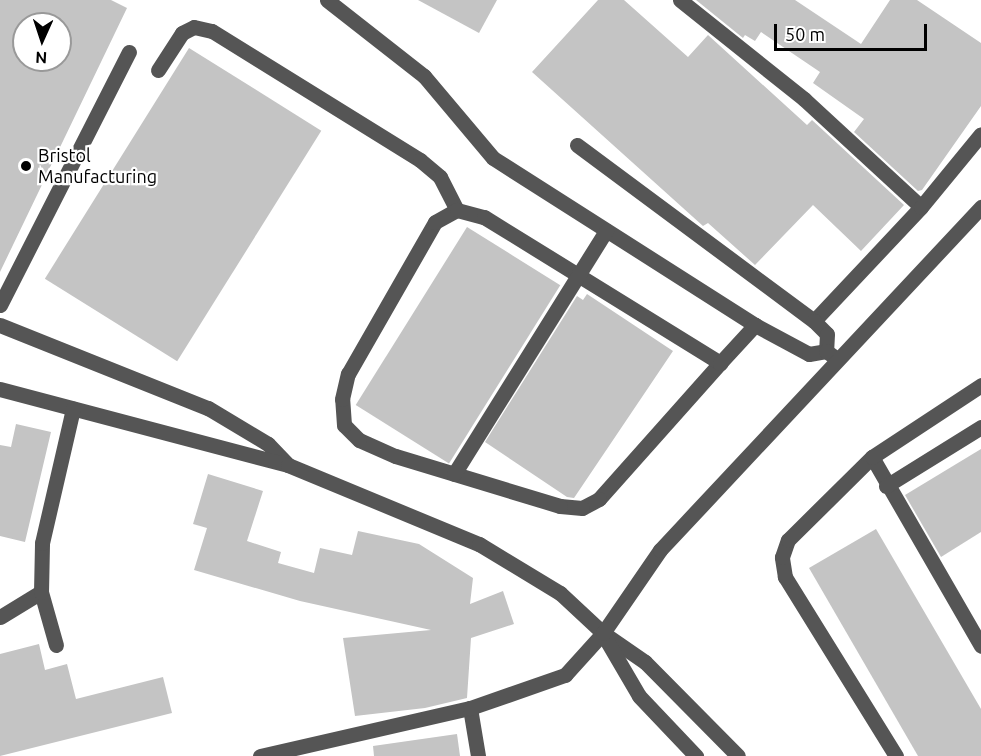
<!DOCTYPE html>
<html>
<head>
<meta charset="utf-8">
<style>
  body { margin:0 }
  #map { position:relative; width:981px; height:756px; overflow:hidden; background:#fff; font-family:Ubuntu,sans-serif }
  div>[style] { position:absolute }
  .building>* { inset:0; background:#c4c4c4; transform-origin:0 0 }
  .minor>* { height:15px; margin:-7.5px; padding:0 7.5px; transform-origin:7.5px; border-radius:7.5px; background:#555 }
  .dots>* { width:16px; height:16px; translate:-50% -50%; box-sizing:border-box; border:3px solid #fff; border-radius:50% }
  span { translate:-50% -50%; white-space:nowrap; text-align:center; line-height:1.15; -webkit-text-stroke:4.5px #fff; paint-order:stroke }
  .poi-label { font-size:18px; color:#000 }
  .left { translate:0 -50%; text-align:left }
  .north { position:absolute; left:12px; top:12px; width:60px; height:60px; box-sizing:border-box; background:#fff; border:2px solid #999; border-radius:50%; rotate:183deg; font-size:16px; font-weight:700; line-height:24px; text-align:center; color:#000 }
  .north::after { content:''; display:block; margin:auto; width:21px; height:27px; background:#000; clip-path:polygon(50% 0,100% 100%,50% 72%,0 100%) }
  .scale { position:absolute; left:774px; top:24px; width:153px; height:27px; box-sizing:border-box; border:3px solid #000; border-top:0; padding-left:8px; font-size:18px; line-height:21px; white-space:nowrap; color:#000; -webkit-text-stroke:4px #fff; paint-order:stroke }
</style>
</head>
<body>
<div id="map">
  <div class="building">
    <i style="clip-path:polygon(evenodd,0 0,111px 0,127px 8px,0 272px,0 0,24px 24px,60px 24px,60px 60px,24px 60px,24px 24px)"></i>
    <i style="clip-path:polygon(418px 0,497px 0,479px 33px)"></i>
    <i style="clip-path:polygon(598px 0,624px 0,688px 57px,708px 35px,807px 125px,812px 120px,904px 205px,861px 251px,813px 205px,755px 265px,708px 223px,703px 226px,532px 72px)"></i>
    <i style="clip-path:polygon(696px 0,795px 0,861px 44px,890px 0,917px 0,981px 43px,981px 106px,922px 190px,918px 191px,854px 132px,864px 119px,813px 83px,820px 72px,761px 32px,755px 41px,745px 35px,743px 38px)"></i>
    <i style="left:189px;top:48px;width:156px;height:272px;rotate:32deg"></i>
    <i style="left:467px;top:227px;width:110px;height:210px;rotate:32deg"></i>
    <i style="clip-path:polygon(587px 294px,673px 351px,574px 498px,567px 497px,485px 442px,577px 296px,583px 300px)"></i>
    <i style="clip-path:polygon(16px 424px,51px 432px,25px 542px,0 536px,0 445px,11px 447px)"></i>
    <i style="clip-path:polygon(981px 449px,981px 532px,941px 557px,905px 495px)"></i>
    <i style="clip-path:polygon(208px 474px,263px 491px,247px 541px,281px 552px,278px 563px,314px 573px,320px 548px,352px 555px,358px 531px,419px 544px,473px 578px,470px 604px,503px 591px,514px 624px,471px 638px,467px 698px,425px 708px,355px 716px,343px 638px,431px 630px,300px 601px,194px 570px,207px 528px,193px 524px)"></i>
    <i style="clip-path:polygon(876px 529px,981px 709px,981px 756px,918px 756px,809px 568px)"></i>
    <i style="clip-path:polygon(39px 644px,45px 670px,67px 664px,76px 699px,163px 677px,172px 713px,0 756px,0 654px)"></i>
    <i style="clip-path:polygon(457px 734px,460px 756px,374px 756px,373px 746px)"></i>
  </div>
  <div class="minor">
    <i style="left:327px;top:0;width:123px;rotate:38.1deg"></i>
    <i style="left:424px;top:76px;width:107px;rotate:49.9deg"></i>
    <i style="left:493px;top:158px;width:311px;rotate:32.5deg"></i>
    <i style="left:755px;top:325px;width:61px;rotate:28.2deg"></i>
    <i style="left:809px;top:354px;width:17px;rotate:-10deg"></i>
    <i style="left:680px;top:0;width:159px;rotate:38.6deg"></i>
    <i style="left:804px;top:99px;width:159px;rotate:42.7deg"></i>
    <i style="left:921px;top:207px;width:156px;rotate:133.2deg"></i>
    <i style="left:158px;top:70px;width:44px;rotate:-57deg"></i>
    <i style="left:182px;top:33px;width:13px;rotate:-27deg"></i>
    <i style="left:194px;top:27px;width:18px;rotate:13deg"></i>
    <i style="left:212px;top:31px;width:245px;rotate:31.8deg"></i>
    <i style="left:420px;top:160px;width:26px;rotate:40deg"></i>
    <i style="left:440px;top:177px;width:37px;rotate:63deg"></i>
    <i style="left:577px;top:145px;width:295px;rotate:36.6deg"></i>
    <i style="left:814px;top:321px;width:18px;rotate:45deg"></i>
    <i style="left:827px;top:334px;width:17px;rotate:93deg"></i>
    <i style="left:826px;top:351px;width:9px;rotate:36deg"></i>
    <i style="left:921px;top:207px;width:94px;rotate:-50.6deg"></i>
    <i style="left:0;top:305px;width:284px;rotate:-63deg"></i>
    <i style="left:0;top:325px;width:224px;rotate:21.8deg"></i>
    <i style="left:208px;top:408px;width:70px;rotate:31deg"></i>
    <i style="left:268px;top:444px;width:29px;rotate:46deg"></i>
    <i style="left:720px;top:363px;width:182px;rotate:131.7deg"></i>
    <i style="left:599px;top:499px;width:19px;rotate:152deg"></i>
    <i style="left:582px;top:508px;width:22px;rotate:-175deg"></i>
    <i style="left:560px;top:506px;width:172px;rotate:-163.1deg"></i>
    <i style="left:395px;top:456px;width:39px;rotate:-156deg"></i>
    <i style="left:359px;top:440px;width:21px;rotate:-135deg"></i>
    <i style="left:344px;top:425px;width:26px;rotate:-94deg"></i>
    <i style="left:342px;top:399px;width:26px;rotate:-77deg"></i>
    <i style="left:348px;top:374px;width:175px;rotate:-60.2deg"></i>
    <i style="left:435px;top:222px;width:25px;rotate:-29deg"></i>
    <i style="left:457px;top:210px;width:28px;rotate:15deg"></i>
    <i style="left:484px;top:217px;width:278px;rotate:31.7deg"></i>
    <i style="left:720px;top:363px;width:52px;rotate:-47.4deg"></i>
    <i style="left:0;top:389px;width:298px;rotate:14.8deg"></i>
    <i style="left:288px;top:465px;width:207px;rotate:22.5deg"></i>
    <i style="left:479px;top:544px;width:95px;rotate:31.2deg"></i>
    <i style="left:560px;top:593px;width:59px;rotate:42.9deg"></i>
    <i style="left:603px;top:633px;width:51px;rotate:34.6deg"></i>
    <i style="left:645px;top:662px;width:132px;rotate:45.3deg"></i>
    <i style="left:872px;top:457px;width:218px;rotate:60deg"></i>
    <i style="left:454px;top:474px;width:287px;rotate:-58deg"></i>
    <i style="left:886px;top:486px;width:112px;rotate:-31.8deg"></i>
    <i style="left:0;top:617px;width:48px;rotate:-31.4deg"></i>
    <i style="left:604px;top:636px;width:69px;rotate:59.7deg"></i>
    <i style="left:639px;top:696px;width:83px;rotate:46.5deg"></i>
    <i style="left:56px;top:645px;width:55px;rotate:-105.8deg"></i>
    <i style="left:41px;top:592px;width:49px;rotate:-88.8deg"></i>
    <i style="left:42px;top:543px;width:138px;rotate:-77deg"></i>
    <i style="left:470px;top:708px;width:49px;rotate:80.5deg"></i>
    <i style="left:260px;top:756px;width:215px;rotate:-12.9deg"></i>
    <i style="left:470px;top:708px;width:101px;rotate:-19.2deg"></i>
    <i style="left:565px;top:675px;width:57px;rotate:-47.9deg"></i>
    <i style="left:603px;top:633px;width:101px;rotate:-55.5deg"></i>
    <i style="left:660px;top:550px;width:470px;rotate:-46.9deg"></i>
    <i style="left:896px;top:756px;width:211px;rotate:-121.8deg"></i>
    <i style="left:785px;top:577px;width:20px;rotate:-99deg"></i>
    <i style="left:782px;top:557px;width:18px;rotate:-71deg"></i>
    <i style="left:788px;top:540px;width:118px;rotate:-44.7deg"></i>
    <i style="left:872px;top:457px;width:131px;rotate:-33.4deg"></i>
  </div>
  <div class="dots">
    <i style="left:26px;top:166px;background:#000"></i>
  </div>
  <div class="poi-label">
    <span class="left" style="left:38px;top:166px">Bristol<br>Manufacturing</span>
  </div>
  <div class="north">N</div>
  <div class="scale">50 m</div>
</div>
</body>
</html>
